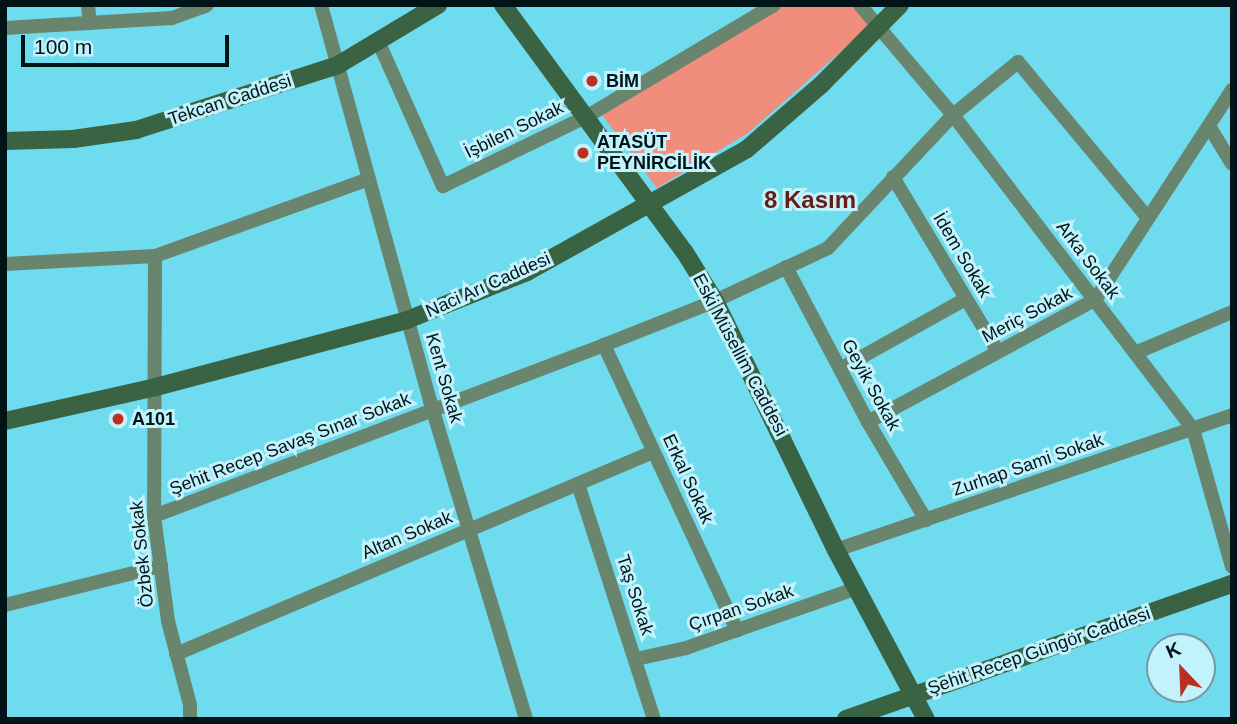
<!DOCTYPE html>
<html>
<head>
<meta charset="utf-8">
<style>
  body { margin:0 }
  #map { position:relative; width:1237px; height:724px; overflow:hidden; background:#6edbee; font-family:Helvetica,sans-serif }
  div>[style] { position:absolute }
  .green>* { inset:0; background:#f18d7c }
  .street>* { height:14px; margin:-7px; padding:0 7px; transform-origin:7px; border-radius:7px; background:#69856e }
  .secondary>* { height:18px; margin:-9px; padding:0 9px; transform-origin:9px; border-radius:9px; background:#3a6343 }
  .dots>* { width:19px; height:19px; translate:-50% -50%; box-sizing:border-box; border:4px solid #c2f3fd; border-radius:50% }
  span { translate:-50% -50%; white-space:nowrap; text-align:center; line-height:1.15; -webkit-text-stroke:6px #c2f3fd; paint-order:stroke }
  .poi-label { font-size:18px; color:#001317; font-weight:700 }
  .left { translate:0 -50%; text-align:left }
  .street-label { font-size:18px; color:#001317 }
  .district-label { font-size:24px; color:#631f17; font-weight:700 }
  .frame { position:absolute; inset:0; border:7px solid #001317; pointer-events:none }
  .north { position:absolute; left:1146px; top:633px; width:70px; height:70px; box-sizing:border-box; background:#c2f3fd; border:2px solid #7499a1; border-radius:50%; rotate:337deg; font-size:19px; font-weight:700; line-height:28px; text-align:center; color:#001317 }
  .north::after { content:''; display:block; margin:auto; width:24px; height:32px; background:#bc2f20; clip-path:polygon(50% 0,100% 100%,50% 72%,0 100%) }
  .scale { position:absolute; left:21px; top:35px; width:208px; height:32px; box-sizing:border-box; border:4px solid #001317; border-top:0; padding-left:9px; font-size:21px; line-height:24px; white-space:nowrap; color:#001317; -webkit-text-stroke:5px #c2f3fd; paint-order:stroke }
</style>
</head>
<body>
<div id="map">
  <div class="green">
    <i style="clip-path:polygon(780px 5px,855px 5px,871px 25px,748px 133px,657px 188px,600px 112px)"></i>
  </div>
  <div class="street">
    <i style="left:88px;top:5px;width:18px;rotate:84deg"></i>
    <i style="left:321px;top:5px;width:411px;rotate:74.6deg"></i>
    <i style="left:430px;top:401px;width:332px;rotate:73.2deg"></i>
    <i style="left:860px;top:5px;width:144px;rotate:49.8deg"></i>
    <i style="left:953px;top:115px;width:395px;rotate:52.6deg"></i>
    <i style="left:1193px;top:429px;width:143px;rotate:74.2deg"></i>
    <i style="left:5px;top:28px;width:167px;rotate:-3.4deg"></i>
    <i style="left:172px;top:18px;width:37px;rotate:-20deg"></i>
    <i style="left:378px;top:41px;width:159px;rotate:65.9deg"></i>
    <i style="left:443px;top:186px;width:159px;rotate:-25.8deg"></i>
    <i style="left:586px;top:117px;width:219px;rotate:-30.8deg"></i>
    <i style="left:1209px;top:126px;width:44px;rotate:58.8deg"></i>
    <i style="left:893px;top:177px;width:204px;rotate:59deg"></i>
    <i style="left:155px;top:256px;width:260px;rotate:90.2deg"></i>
    <i style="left:154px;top:516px;width:106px;rotate:82.4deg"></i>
    <i style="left:168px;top:621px;width:87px;rotate:75.3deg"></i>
    <i style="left:190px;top:705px;width:14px;rotate:90deg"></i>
    <i style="left:5px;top:264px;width:150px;rotate:-3.1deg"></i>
    <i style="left:155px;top:256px;width:227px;rotate:-19.8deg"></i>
    <i style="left:786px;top:267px;width:175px;rotate:62.1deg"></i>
    <i style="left:868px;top:422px;width:114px;rotate:59.4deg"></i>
    <i style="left:604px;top:345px;width:315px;rotate:65deg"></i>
    <i style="left:1135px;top:353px;width:105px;rotate:-22.9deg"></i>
    <i style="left:840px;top:369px;width:144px;rotate:-29.1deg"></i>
    <i style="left:868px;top:422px;width:258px;rotate:-28.3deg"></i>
    <i style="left:1095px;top:300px;width:251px;rotate:-56.9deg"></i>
    <i style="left:578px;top:484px;width:247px;rotate:72.1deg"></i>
    <i style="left:154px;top:516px;width:481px;rotate:-20.8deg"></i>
    <i style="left:604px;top:345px;width:119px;rotate:-21.6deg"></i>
    <i style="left:715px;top:301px;width:125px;rotate:-25.1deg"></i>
    <i style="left:828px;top:248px;width:183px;rotate:-46.8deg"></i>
    <i style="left:953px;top:115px;width:84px;rotate:-39.2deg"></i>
    <i style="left:1018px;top:62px;width:203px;rotate:50.2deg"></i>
    <i style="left:836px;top:550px;width:418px;rotate:-18.8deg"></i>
    <i style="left:5px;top:605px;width:161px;rotate:-14deg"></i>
    <i style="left:176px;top:654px;width:518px;rotate:-22.95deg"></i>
    <i style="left:636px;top:659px;width:51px;rotate:-12.4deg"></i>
    <i style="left:686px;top:648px;width:181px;rotate:-19.3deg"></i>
  </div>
  <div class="secondary">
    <i style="left:503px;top:5px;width:305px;rotate:53.7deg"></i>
    <i style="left:684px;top:251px;width:59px;rotate:58.2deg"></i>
    <i style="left:715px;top:301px;width:277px;rotate:64.1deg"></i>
    <i style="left:836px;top:550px;width:191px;rotate:62deg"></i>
    <i style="left:5px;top:141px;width:68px;rotate:-1.7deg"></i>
    <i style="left:73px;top:139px;width:64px;rotate:-8.1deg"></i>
    <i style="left:136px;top:130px;width:212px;rotate:-17.8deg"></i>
    <i style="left:338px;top:65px;width:117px;rotate:-31deg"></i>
    <i style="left:5px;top:421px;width:155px;rotate:-12.7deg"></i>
    <i style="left:156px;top:387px;width:260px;rotate:-14.9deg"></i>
    <i style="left:407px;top:320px;width:129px;rotate:-21.8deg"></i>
    <i style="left:527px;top:272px;width:252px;rotate:-29.2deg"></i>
    <i style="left:747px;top:149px;width:99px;rotate:-40.9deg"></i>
    <i style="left:822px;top:84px;width:111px;rotate:-45.4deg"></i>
    <i style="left:846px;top:719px;width:409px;rotate:-19.3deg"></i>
  </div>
  <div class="dots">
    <i style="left:592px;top:81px;background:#bc2f20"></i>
    <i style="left:583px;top:153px;background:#bc2f20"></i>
    <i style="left:118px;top:419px;background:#bc2f20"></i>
  </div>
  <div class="poi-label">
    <span class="left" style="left:606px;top:81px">BİM</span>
    <span class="left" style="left:597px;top:153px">ATASÜT<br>PEYNİRCİLİK</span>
    <span class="left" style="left:132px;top:419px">A101</span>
  </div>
  <div class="street-label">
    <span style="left:230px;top:100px;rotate:-18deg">Tekcan Caddesi</span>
    <span style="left:514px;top:130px;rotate:-26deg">İşbilen Sokak</span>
    <span style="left:962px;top:255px;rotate:59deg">İdem Sokak</span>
    <span style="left:1088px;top:260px;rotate:53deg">Arka Sokak</span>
    <span style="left:488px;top:285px;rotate:-24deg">Naci Arı Caddesi</span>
    <span style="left:1027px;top:315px;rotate:-28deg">Meriç Sokak</span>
    <span style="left:740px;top:355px;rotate:62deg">Eski Müsellim Caddesi</span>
    <span style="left:444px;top:378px;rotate:74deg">Kent Sokak</span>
    <span style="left:871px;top:385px;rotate:61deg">Geyik Sokak</span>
    <span style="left:290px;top:444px;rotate:-21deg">Şehit Recep Savaş Sınar Sokak</span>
    <span style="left:1028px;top:465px;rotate:-19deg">Zurhap Sami Sokak</span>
    <span style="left:688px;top:479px;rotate:65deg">Erkal Sokak</span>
    <span style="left:407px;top:535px;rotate:-23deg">Altan Sokak</span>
    <span style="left:142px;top:554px;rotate:-96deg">Özbek Sokak</span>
    <span style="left:635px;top:595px;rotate:72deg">Taş Sokak</span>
    <span style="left:741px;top:608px;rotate:-19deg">Çırpan Sokak</span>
    <span style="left:1039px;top:651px;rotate:-19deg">Şehit Recep Güngör Caddesi</span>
  </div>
  <div class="district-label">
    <span style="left:810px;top:200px">8 Kasım</span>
  </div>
  <div class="frame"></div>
  <div class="north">K</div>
  <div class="scale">100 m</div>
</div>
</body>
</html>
